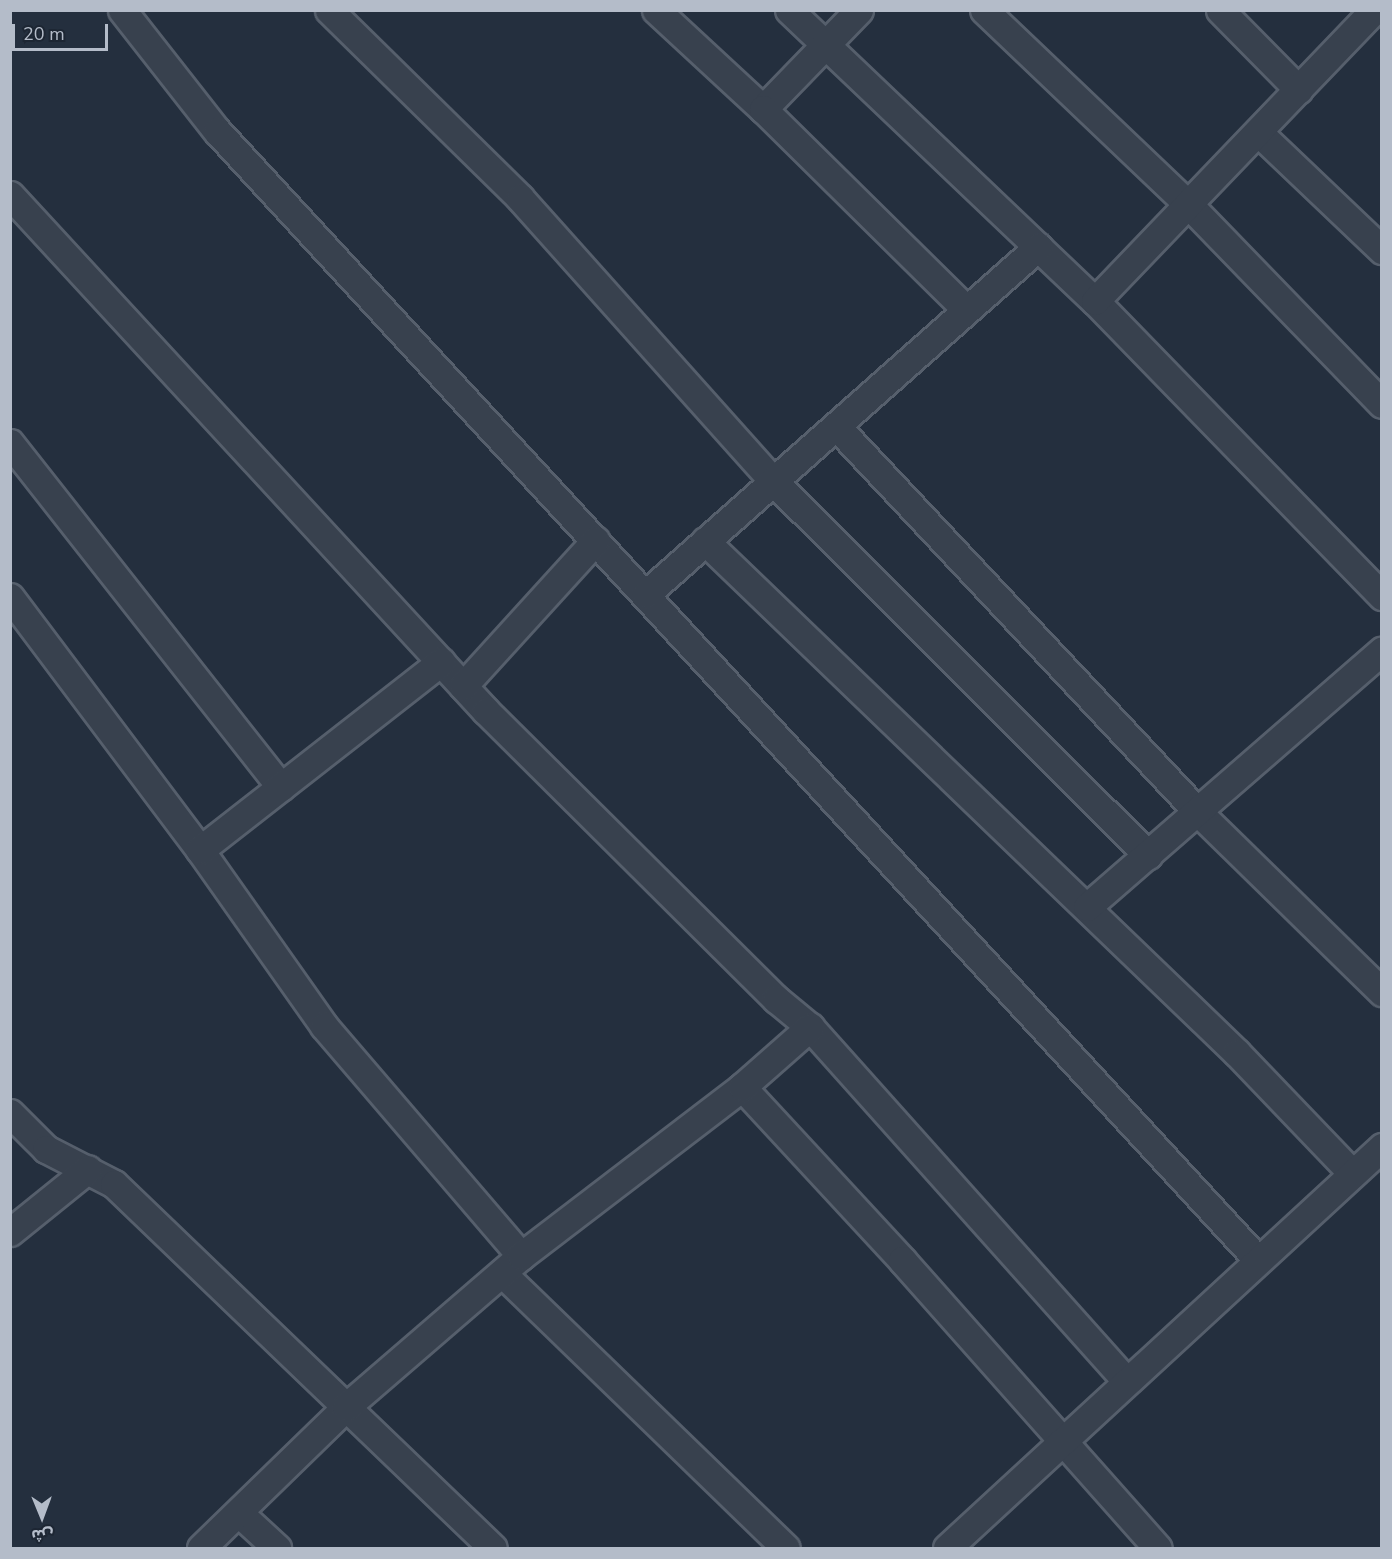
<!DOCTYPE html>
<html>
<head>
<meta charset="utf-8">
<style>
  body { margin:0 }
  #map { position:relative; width:1392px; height:1559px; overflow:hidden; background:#242f3e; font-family:"Nunito Sans","Noto Sans Arabic",sans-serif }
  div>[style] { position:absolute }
  .roads { filter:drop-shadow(2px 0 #565f6c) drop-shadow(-2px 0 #565f6c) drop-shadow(0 2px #565f6c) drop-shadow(0 -2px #565f6c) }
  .street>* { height:27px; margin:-13.5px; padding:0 13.5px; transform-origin:13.5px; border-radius:13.5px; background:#38414e }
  span { translate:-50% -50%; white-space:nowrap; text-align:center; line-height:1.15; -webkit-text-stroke:5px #1d2633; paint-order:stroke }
  .frame { position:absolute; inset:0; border:12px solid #b4bcc9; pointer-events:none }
  .north { position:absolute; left:12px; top:1487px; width:60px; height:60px; -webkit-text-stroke:4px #1d2633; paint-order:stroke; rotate:179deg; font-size:16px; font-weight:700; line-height:24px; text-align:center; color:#b4bcc9 }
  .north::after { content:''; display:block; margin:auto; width:21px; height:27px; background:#b4bcc9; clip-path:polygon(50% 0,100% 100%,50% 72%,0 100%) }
  .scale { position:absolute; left:12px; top:24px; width:96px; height:27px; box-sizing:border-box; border:3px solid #b4bcc9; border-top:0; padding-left:8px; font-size:18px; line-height:21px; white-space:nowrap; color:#b4bcc9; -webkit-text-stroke:4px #1d2633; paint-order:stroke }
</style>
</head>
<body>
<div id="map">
  <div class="roads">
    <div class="street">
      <i style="left:122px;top:10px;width:154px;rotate:51.9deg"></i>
      <i style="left:217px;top:131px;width:1534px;rotate:47.32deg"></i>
      <i style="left:329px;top:10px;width:268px;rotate:44.5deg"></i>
      <i style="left:520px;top:198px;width:380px;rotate:48.2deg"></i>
      <i style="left:773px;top:481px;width:530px;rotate:44.92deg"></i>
      <i style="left:656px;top:10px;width:146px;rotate:42.8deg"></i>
      <i style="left:789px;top:10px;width:422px;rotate:43.6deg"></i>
      <i style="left:1095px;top:301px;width:412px;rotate:45.8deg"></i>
      <i style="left:859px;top:10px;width:138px;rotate:134.1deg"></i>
      <i style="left:763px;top:109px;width:286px;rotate:44.6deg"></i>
      <i style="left:984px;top:10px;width:283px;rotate:43.6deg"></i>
      <i style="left:1189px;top:205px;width:277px;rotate:45.9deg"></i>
      <i style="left:1220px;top:10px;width:112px;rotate:45.4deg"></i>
      <i style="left:1259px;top:133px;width:170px;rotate:43.6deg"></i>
      <i style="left:10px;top:195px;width:702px;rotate:47.31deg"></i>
      <i style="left:486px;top:711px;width:409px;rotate:44.8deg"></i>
      <i style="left:776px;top:999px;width:44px;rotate:39.5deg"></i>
      <i style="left:810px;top:1027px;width:475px;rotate:48.2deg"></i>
      <i style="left:1095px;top:301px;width:403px;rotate:-46.2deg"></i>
      <i style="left:836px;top:426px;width:528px;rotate:46.84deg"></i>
      <i style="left:1197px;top:811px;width:259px;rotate:44.4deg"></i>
      <i style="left:10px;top:443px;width:438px;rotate:51.8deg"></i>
      <i style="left:705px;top:541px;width:738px;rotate:43.9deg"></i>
      <i style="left:1237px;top:1053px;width:166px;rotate:46.2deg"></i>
      <i style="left:646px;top:594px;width:524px;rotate:-41.52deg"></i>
      <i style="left:10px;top:597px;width:316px;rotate:53.1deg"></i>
      <i style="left:200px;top:850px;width:215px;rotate:54.8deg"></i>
      <i style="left:324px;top:1026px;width:303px;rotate:49.4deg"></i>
      <i style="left:463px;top:686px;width:197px;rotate:-47.7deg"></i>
      <i style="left:200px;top:850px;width:306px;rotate:-38deg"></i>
      <i style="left:1087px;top:907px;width:391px;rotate:-41deg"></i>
      <i style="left:742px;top:1087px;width:236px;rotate:47.2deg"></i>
      <i style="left:902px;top:1260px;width:385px;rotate:48.4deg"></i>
      <i style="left:10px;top:1113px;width:51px;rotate:45deg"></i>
      <i style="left:46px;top:1149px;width:76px;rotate:27.2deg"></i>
      <i style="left:114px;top:1184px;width:525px;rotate:43.84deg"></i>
      <i style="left:10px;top:1232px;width:100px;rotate:-38.9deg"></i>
      <i style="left:502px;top:1273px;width:395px;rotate:44.1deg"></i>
      <i style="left:239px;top:1513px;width:52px;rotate:42.6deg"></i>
      <i style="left:201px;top:1548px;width:202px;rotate:-44.2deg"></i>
      <i style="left:346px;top:1407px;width:231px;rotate:-40.8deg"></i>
      <i style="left:521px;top:1256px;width:278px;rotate:-37.4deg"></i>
      <i style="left:742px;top:1087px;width:91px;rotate:-41.4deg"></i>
      <i style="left:947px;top:1548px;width:592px;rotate:-42.67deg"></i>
    </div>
  </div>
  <div class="frame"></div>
  <div class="north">ش</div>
  <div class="scale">20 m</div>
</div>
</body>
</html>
